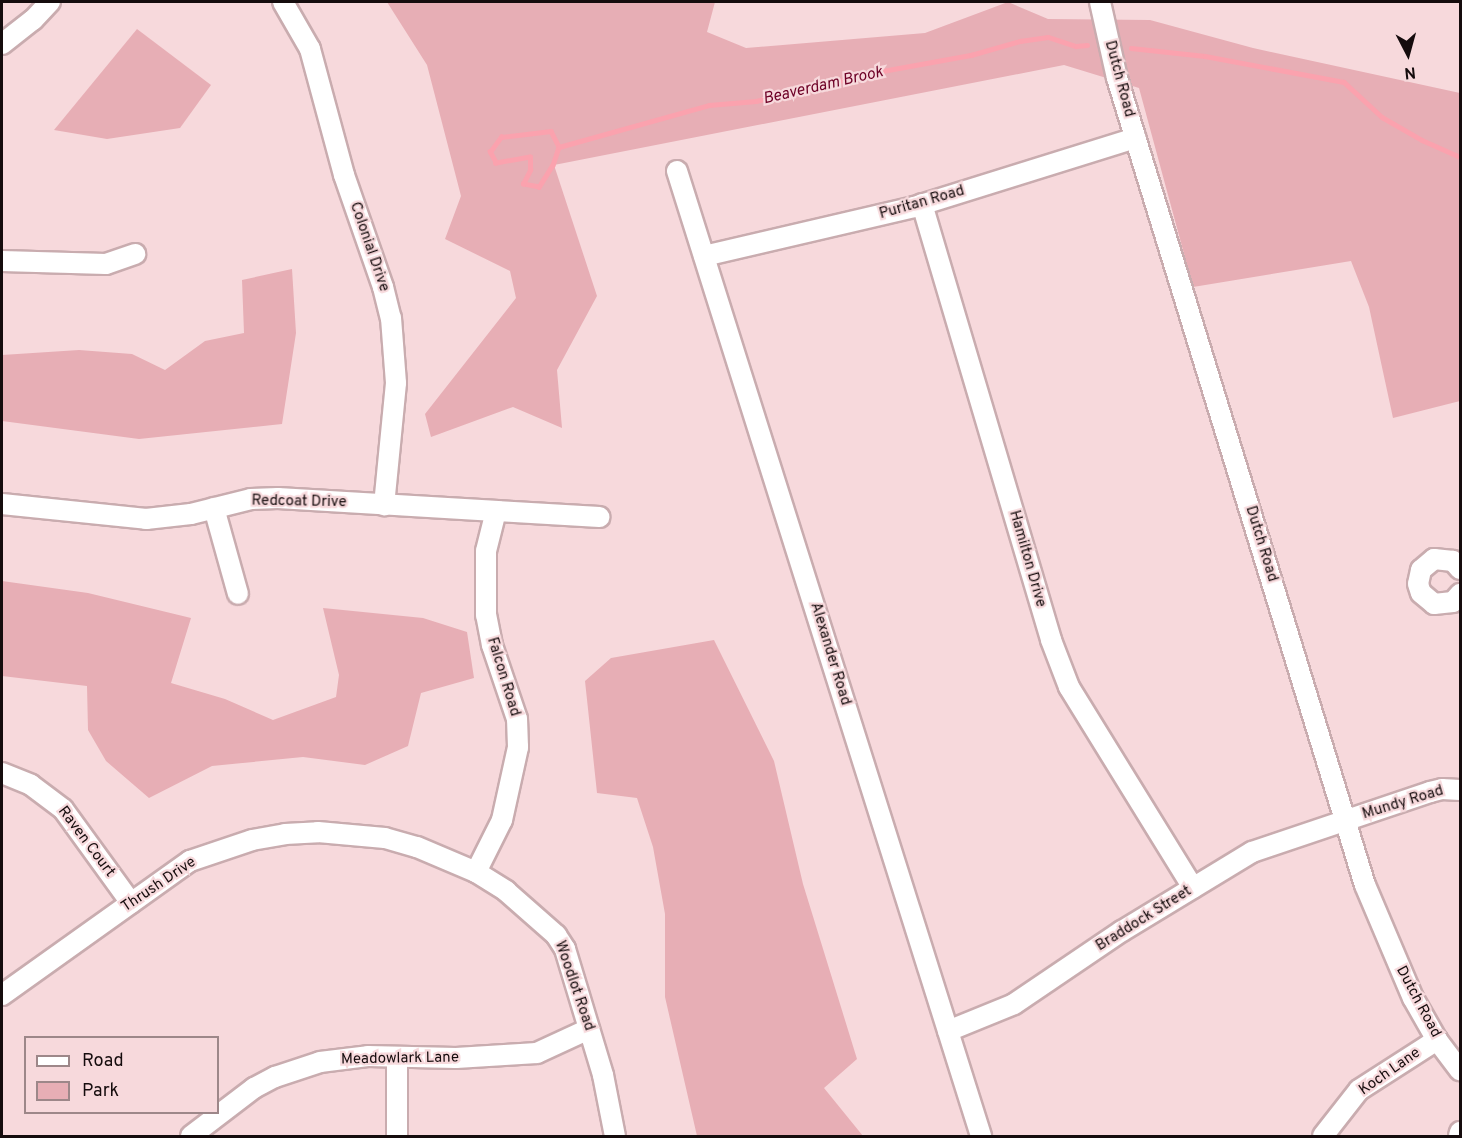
<!DOCTYPE html>
<html>
<head>
<meta charset="utf-8">
<style>
  body { margin:0 }
  #map { position:relative; width:1462px; height:1138px; overflow:hidden; background:#f7d9dc; font-family:Overpass,sans-serif }
  div>[style] { position:absolute }
  .green>* { inset:0; background:#e7aeb5 }
  .stream>* { height:4.5px; margin:-2.25px; padding:0 2.25px; transform-origin:2.25px; border-radius:2.25px; background:#fba2ae }
  .roads { filter:drop-shadow(2px 0 #c9acaf) drop-shadow(-2px 0 #c9acaf) drop-shadow(0 2px #c9acaf) drop-shadow(0 -2px #c9acaf) }
  .minor>* { height:20px; margin:-10px; padding:0 10px; transform-origin:10px; border-radius:10px; background:#fff }
  span { translate:-50% -50%; white-space:nowrap; text-align:center; line-height:1.15; -webkit-text-stroke:4.5px #f7d9dc; paint-order:stroke }
  .street-label { font-size:15px; color:#150c0d }
  .water-label { font-size:16px; color:#6d0026; font-style:italic }
  .frame { position:absolute; inset:0; border:3px solid #150c0d; pointer-events:none }
  .legend { position:absolute; left:24px; top:1036px; width:195px; height:78px; box-sizing:border-box; background:#f7d9dc; border:2px solid #9d8789; margin:0; padding:8px 10px; list-style:none; font-size:18px; color:#150c0d }
  .legend li { display:flex; align-items:center; gap:12px; height:30px }
  .legend b { width:30px; border:2px solid #9d8789 }
  .north { position:absolute; left:1378px; top:24px; width:60px; height:60px; -webkit-text-stroke:4px #f7d9dc; paint-order:stroke; rotate:174deg; font-size:16px; font-weight:700; line-height:24px; text-align:center; color:#150c0d }
  .north::after { content:''; display:block; margin:auto; width:21px; height:27px; background:#150c0d; clip-path:polygon(50% 0,100% 100%,50% 72%,0 100%) }
</style>
</head>
<body>
<div id="map">
  <div class="green">
    <i style="clip-path:polygon(387px 2px,715px 2px,707px 32px,746px 48px,925px 33px,1008px 2px,1048px 19px,1150px 20px,1253px 48px,1460px 93px,1460px 401px,1393px 418px,1369px 307px,1351px 261px,1193px 287px,1139px 88px,1064px 65px,554px 165px,597px 296px,557px 370px,562px 428px,513px 407px,431px 437px,425px 414px,516px 298px,510px 271px,445px 239px,461px 196px,427px 65px)"></i>
    <i style="clip-path:polygon(137px 29px,211px 85px,180px 128px,107px 139px,54px 130px)"></i>
    <i style="clip-path:polygon(292px 269px,296px 333px,282px 424px,139px 439px,2px 421px,2px 355px,79px 350px,132px 354px,165px 370px,205px 341px,244px 333px,242px 280px)"></i>
    <i style="clip-path:polygon(2px 581px,88px 593px,191px 618px,171px 683px,225px 699px,273px 720px,336px 697px,339px 675px,323px 608px,423px 618px,467px 632px,474px 678px,421px 693px,408px 746px,365px 765px,303px 757px,212px 766px,149px 798px,106px 761px,88px 730px,87px 686px,2px 676px)"></i>
    <i style="clip-path:polygon(714px 640px,774px 761px,803px 884px,857px 1059px,824px 1088px,863px 1136px,697px 1136px,665px 997px,665px 914px,653px 847px,637px 798px,597px 793px,585px 681px,611px 658px)"></i>
  </div>
  <div class="stream">
    <i style="left:1131px;top:48px;width:74px;rotate:6.2deg"></i>
    <i style="left:1205px;top:56px;width:141px;rotate:10.6deg"></i>
    <i style="left:1344px;top:82px;width:52px;rotate:42.6deg"></i>
    <i style="left:1382px;top:117px;width:46px;rotate:29.9deg"></i>
    <i style="left:1422px;top:140px;width:42px;rotate:24.1deg"></i>
    <i style="left:551px;top:131px;width:18px;rotate:63deg"></i>
    <i style="left:559px;top:147px;width:19px;rotate:108deg"></i>
    <i style="left:553px;top:165px;width:26px;rotate:122deg"></i>
    <i style="left:539px;top:187px;width:16px;rotate:-169deg"></i>
    <i style="left:523px;top:184px;width:16px;rotate:-63deg"></i>
    <i style="left:530px;top:170px;width:13px;rotate:-90deg"></i>
    <i style="left:530px;top:157px;width:35px;rotate:170deg"></i>
    <i style="left:496px;top:163px;width:13px;rotate:-119deg"></i>
    <i style="left:490px;top:152px;width:19px;rotate:-54deg"></i>
    <i style="left:501px;top:137px;width:50px;rotate:-6.8deg"></i>
    <i style="left:559px;top:147px;width:156px;rotate:-15.6deg"></i>
    <i style="left:709px;top:105px;width:47px;rotate:-4.9deg"></i>
    <i style="left:756px;top:101px;width:124px;rotate:-13.5deg"></i>
    <i style="left:877px;top:72px;width:96px;rotate:-10.3deg"></i>
    <i style="left:971px;top:55px;width:51px;rotate:-15.9deg"></i>
    <i style="left:1020px;top:41px;width:28px;rotate:-8deg"></i>
    <i style="left:1048px;top:37px;width:29px;rotate:18deg"></i>
    <i style="left:1076px;top:46px;width:11px;rotate:-5deg"></i>
  </div>
  <div class="roads">
    <div class="minor">
      <i style="left:283px;top:2px;width:54px;rotate:60.1deg"></i>
      <i style="left:310px;top:49px;width:131px;rotate:74.9deg"></i>
      <i style="left:344px;top:175px;width:119px;rotate:70.8deg"></i>
      <i style="left:383px;top:287px;width:32px;rotate:76deg"></i>
      <i style="left:391px;top:318px;width:65px;rotate:85.6deg"></i>
      <i style="left:396px;top:383px;width:123px;rotate:95.6deg"></i>
      <i style="left:1100px;top:2px;width:78px;rotate:77.4deg"></i>
      <i style="left:1117px;top:78px;width:844px;rotate:72.92deg"></i>
      <i style="left:1365px;top:885px;width:123px;rotate:67deg"></i>
      <i style="left:1413px;top:998px;width:48px;rotate:60.3deg"></i>
      <i style="left:1437px;top:1040px;width:38px;rotate:53deg"></i>
      <i style="left:2px;top:44px;width:39px;rotate:-38deg"></i>
      <i style="left:33px;top:20px;width:25px;rotate:-47deg"></i>
      <i style="left:677px;top:171px;width:1012px;rotate:72.51deg"></i>
      <i style="left:922px;top:204px;width:455px;rotate:73.5deg"></i>
      <i style="left:1051px;top:640px;width:50px;rotate:69deg"></i>
      <i style="left:1069px;top:687px;width:236px;rotate:58.3deg"></i>
      <i style="left:704px;top:256px;width:216px;rotate:-13.1deg"></i>
      <i style="left:914px;top:207px;width:232px;rotate:-17.3deg"></i>
      <i style="left:2px;top:261px;width:104px;rotate:1.7deg"></i>
      <i style="left:106px;top:264px;width:31px;rotate:-19deg"></i>
      <i style="left:2px;top:504px;width:145px;rotate:5.9deg"></i>
      <i style="left:146px;top:519px;width:45px;rotate:-6.3deg"></i>
      <i style="left:191px;top:514px;width:62px;rotate:-14deg"></i>
      <i style="left:251px;top:499px;width:27px;rotate:-2deg"></i>
      <i style="left:278px;top:498px;width:322px;rotate:3.4deg"></i>
      <i style="left:214px;top:508px;width:89px;rotate:74.4deg"></i>
      <i style="left:1460px;top:569px;width:11px;rotate:-131deg"></i>
      <i style="left:1453px;top:561px;width:19px;rotate:-174deg"></i>
      <i style="left:1434px;top:559px;width:17px;rotate:140deg"></i>
      <i style="left:1421px;top:570px;width:14px;rotate:102deg"></i>
      <i style="left:1418px;top:584px;width:9px;rotate:72deg"></i>
      <i style="left:1421px;top:593px;width:17px;rotate:40deg"></i>
      <i style="left:1434px;top:604px;width:19px;rotate:-6deg"></i>
      <i style="left:1453px;top:602px;width:11px;rotate:-49deg"></i>
      <i style="left:2px;top:773px;width:31px;rotate:22deg"></i>
      <i style="left:31px;top:785px;width:40px;rotate:37deg"></i>
      <i style="left:63px;top:809px;width:116px;rotate:54.1deg"></i>
      <i style="left:476px;top:872px;width:58px;rotate:-63.4deg"></i>
      <i style="left:502px;top:820px;width:75px;rotate:-77.6deg"></i>
      <i style="left:518px;top:747px;width:28px;rotate:-92deg"></i>
      <i style="left:517px;top:719px;width:78px;rotate:-108.7deg"></i>
      <i style="left:492px;top:645px;width:31px;rotate:-101deg"></i>
      <i style="left:486px;top:615px;width:64px;rotate:-90deg"></i>
      <i style="left:486px;top:551px;width:41px;rotate:-76deg"></i>
      <i style="left:2px;top:995px;width:231px;rotate:-35.5deg"></i>
      <i style="left:190px;top:861px;width:65px;rotate:-18.7deg"></i>
      <i style="left:252px;top:840px;width:34px;rotate:-10deg"></i>
      <i style="left:285px;top:834px;width:33px;rotate:-3deg"></i>
      <i style="left:318px;top:832px;width:67px;rotate:5.1deg"></i>
      <i style="left:385px;top:838px;width:33px;rotate:16deg"></i>
      <i style="left:417px;top:847px;width:64px;rotate:23deg"></i>
      <i style="left:476px;top:872px;width:36px;rotate:32deg"></i>
      <i style="left:506px;top:891px;width:67px;rotate:41.3deg"></i>
      <i style="left:556px;top:935px;width:17px;rotate:57deg"></i>
      <i style="left:565px;top:949px;width:132px;rotate:73.2deg"></i>
      <i style="left:603px;top:1075px;width:62px;rotate:78.9deg"></i>
      <i style="left:948px;top:1031px;width:71px;rotate:-22.2deg"></i>
      <i style="left:1014px;top:1004px;width:130px;rotate:-34.1deg"></i>
      <i style="left:1122px;top:931px;width:152px;rotate:-31.3deg"></i>
      <i style="left:1252px;top:852px;width:188px;rotate:-18.6deg"></i>
      <i style="left:1430px;top:792px;width:12px;rotate:-14deg"></i>
      <i style="left:1442px;top:789px;width:18px;rotate:3deg"></i>
      <i style="left:397px;top:1058px;width:78px;rotate:90deg"></i>
      <i style="left:191px;top:1136px;width:79px;rotate:-37.3deg"></i>
      <i style="left:254px;top:1088px;width:24px;rotate:-28deg"></i>
      <i style="left:275px;top:1077px;width:47px;rotate:-18.4deg"></i>
      <i style="left:320px;top:1062px;width:48px;rotate:-7.1deg"></i>
      <i style="left:368px;top:1056px;width:88px;rotate:1.3deg"></i>
      <i style="left:456px;top:1058px;width:81px;rotate:-3.5deg"></i>
      <i style="left:537px;top:1053px;width:57px;rotate:-24.8deg"></i>
      <i style="left:1323px;top:1136px;width:58px;rotate:-52deg"></i>
      <i style="left:1359px;top:1090px;width:93px;rotate:-32.7deg"></i>
      <i style="left:1459px;top:1136px;width:4px;rotate:-76deg"></i>
    </div>
  </div>
  <div class="street-label">
    <span style="left:1119px;top:79px;rotate:75deg">Dutch Road</span>
    <span style="left:922px;top:203px;rotate:-16deg">Puritan Road</span>
    <span style="left:369px;top:247px;rotate:71deg">Colonial Drive</span>
    <span style="left:299px;top:502px;rotate:1deg">Redcoat Drive</span>
    <span style="left:1261px;top:544px;rotate:73deg">Dutch Road</span>
    <span style="left:1027px;top:559px;rotate:74deg">Hamilton Drive</span>
    <span style="left:830px;top:654px;rotate:73deg">Alexander Road</span>
    <span style="left:503px;top:677px;rotate:73deg">Falcon Road</span>
    <span style="left:1403px;top:803px;rotate:-17deg">Mundy Road</span>
    <span style="left:86px;top:842px;rotate:53deg">Raven Court</span>
    <span style="left:159px;top:885px;rotate:-34deg">Thrush Drive</span>
    <span style="left:1144px;top:919px;rotate:-32deg">Braddock Street</span>
    <span style="left:574px;top:986px;rotate:71deg">Woodlot Road</span>
    <span style="left:1418px;top:1002px;rotate:62deg">Dutch Road</span>
    <span style="left:400px;top:1059px;rotate:-1deg">Meadowlark Lane</span>
    <span style="left:1390px;top:1072px;rotate:-35deg">Koch Lane</span>
  </div>
  <div class="water-label">
    <span style="left:823px;top:86px;rotate:-13deg">Beaverdam Brook</span>
  </div>
  <div class="frame"></div>
  <ul class="legend">
  <li><b style="height:8px;background:#fff"></b>Road</li>
  <li><b style="height:16px;background:#e7aeb5"></b>Park</li>
  </ul>
  <div class="north">N</div>
</div>
</body>
</html>
